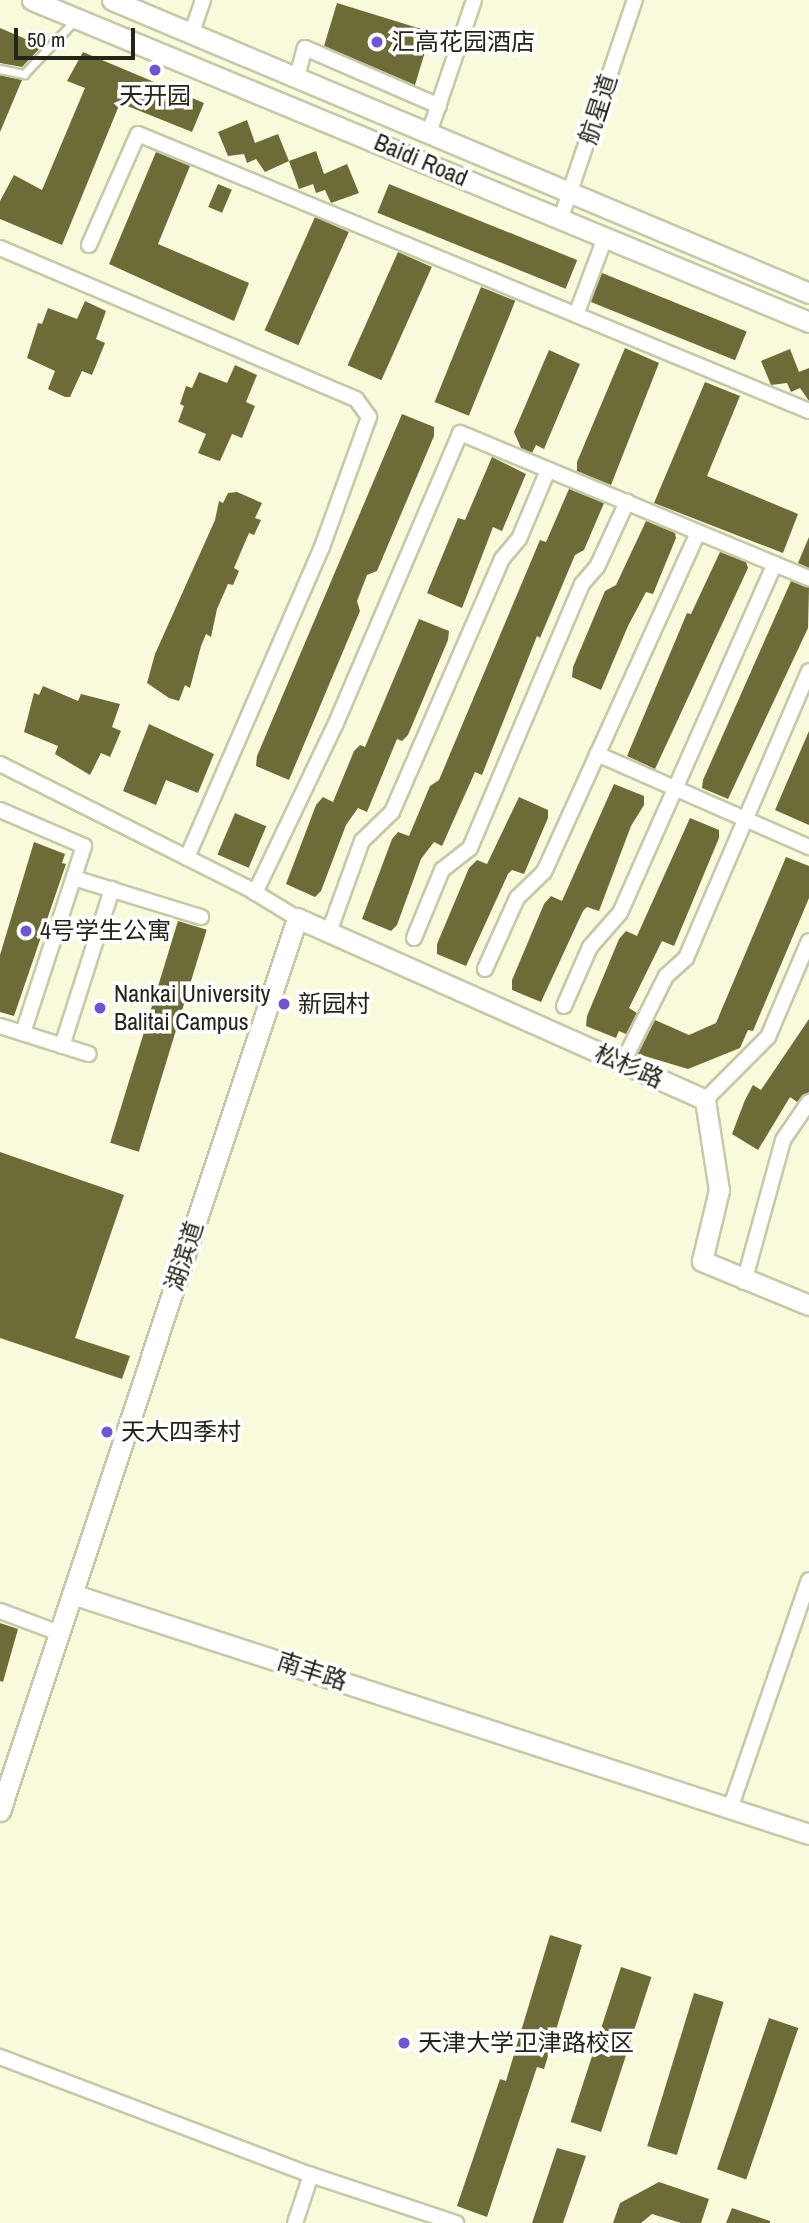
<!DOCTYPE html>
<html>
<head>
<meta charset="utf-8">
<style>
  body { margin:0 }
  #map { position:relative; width:809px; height:2223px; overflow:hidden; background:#f9fadc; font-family:"Archivo Narrow","Noto Sans SC",sans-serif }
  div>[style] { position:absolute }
  .building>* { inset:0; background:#6d6b38; transform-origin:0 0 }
  .roads { filter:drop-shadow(2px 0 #c7c7aa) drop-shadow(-2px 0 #c7c7aa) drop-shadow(0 2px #c7c7aa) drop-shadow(0 -2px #c7c7aa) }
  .lane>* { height:7px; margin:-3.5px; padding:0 3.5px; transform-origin:3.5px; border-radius:3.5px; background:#fff }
  .street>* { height:14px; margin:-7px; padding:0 7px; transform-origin:7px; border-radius:7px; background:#fff }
  .secondary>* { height:19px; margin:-9.5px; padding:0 9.5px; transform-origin:9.5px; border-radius:9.5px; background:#fff }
  .dots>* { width:19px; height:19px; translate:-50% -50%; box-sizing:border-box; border:4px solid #fff; border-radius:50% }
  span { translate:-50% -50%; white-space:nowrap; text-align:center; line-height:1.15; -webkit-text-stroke:7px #fff; paint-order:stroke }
  .poi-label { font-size:24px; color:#242419 }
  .left { translate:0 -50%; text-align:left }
  .street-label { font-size:24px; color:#242419 }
  .scale { position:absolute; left:14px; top:28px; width:121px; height:32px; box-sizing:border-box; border:4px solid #242419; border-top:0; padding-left:9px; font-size:21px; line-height:24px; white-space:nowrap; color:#242419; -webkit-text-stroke:5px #fff; paint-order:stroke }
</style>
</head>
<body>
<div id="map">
  <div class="building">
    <i style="clip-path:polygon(337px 3px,431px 32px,415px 85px,324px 46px)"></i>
    <i style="clip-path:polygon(0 28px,42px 46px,22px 67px,0 63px)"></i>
    <i style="clip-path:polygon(83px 52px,204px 103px,192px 132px,120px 103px,62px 245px,0 219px,0 201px,14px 175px,42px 190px,85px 88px,67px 81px)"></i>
    <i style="clip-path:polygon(0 75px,22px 80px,0 132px)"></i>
    <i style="clip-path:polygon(247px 120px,255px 143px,278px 134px,289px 161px,265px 172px,256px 159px,247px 163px,244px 154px,228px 156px,218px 132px)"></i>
    <i style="clip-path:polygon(316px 151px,324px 174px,347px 164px,359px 193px,331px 203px,325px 190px,316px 193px,313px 184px,299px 189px,289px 161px)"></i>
    <i style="clip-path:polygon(156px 152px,190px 166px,158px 244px,249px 283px,234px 321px,109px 264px)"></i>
    <i style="left:218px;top:184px;width:15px;height:25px;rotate:23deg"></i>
    <i style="left:389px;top:184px;width:203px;height:31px;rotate:22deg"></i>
    <i style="left:315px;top:217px;width:37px;height:124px;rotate:24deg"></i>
    <i style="left:398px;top:252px;width:37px;height:124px;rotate:24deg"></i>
    <i style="left:602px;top:273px;width:156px;height:31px;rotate:22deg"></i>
    <i style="left:481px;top:287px;width:37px;height:124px;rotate:22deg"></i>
    <i style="clip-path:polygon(85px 301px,106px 311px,96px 339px,105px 343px,92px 375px,82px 371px,70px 397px,65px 397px,48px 389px,55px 371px,27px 358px,38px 323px,42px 324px,48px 308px,77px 319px)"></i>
    <i style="clip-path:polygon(625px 348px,659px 363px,611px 485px,577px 471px,577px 462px)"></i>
    <i style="clip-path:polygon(790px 349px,799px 372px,809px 368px,809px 401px,800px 388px,791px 392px,787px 383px,771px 385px,761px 361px)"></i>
    <i style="clip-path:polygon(549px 350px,580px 364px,544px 449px,536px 445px,532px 453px,521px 448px,514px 432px)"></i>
    <i style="clip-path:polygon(235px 365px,257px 375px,246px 402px,255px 406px,242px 438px,232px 434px,220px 461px,216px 460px,198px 453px,206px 434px,178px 422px,184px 406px,180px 404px,186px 386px,192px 388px,199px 372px,227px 383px)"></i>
    <i style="clip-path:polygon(705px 382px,740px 396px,707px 476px,798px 514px,783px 553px,654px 503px)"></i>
    <i style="clip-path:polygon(402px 414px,434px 427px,434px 436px,377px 571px,367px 575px,357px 601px,360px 611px,289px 780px,256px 766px,257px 756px)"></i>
    <i style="clip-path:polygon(492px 457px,526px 474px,502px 531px,493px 527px,462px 608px,427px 593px,458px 518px,465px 520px)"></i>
    <i style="clip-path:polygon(569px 489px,604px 503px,584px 550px,575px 555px,540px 638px,537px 636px,482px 775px,475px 772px,442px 846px,434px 842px,421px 859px,397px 925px,391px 931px,362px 919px,392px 839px,398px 832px,409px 836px,430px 786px,439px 780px,540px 540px,546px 542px)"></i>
    <i style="clip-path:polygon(237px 492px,262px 503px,255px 518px,261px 520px,254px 535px,249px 533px,234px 568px,239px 571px,233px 585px,228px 584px,217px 609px,211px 637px,206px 634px,201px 646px,190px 688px,185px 685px,179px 701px,169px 698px,147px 683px,155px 654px,215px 520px,219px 501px,223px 503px,228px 493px)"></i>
    <i style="clip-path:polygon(646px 521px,675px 533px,676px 538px,653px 594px,646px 592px,628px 626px,601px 690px,572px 677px,573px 667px,605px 591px,616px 585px)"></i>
    <i style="clip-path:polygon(809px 537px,809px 568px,798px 563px)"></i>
    <i style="clip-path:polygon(720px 552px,746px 562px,748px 568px,655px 769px,627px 756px,687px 613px,691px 614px)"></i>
    <i style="clip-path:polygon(791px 581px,809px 587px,808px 628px,728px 799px,702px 788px,703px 780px)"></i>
    <i style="clip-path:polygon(419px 619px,449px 631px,448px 640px,408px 735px,402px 741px,397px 739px,367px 812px,358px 808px,346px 825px,321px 891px,315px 897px,286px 884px,316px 805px,323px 797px,333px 802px,354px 751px,360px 745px,365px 747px)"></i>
    <i style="clip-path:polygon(43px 686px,78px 701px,81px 694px,120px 704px,112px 727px,121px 731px,110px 757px,101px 753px,90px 775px,55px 754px,58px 746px,24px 732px,34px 693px,39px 695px)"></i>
    <i style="clip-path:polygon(149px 724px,214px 754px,198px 793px,166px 780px,156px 805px,123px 791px)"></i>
    <i style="clip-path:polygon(809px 731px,809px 825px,775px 810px)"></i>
    <i style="clip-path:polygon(614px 784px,644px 796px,644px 805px,631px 826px,599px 911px,587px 907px,583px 911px,541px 1002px,512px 990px,512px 980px,544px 904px,551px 896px,562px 901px)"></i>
    <i style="clip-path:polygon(519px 797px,548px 810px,548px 818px,524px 874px,512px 870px,508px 874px,466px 966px,437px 954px,437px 944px,469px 868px,477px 860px,487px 864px)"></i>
    <i style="left:235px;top:813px;width:34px;height:45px;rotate:23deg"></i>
    <i style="clip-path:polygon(690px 818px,719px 830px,719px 838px,674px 946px,662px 941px,629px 1008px,637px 1013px,626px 1034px,619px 1031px,616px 1038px,586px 1026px,587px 1016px,619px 939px,626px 931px,637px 936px)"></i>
    <i style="clip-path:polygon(34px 842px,65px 854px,62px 863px,66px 864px,14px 1016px,0 1012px,0 955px)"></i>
    <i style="clip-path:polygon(786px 857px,809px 866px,809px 898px,753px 1031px,748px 1030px,740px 1048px,688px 1069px,638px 1054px,655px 1020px,689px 1035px,716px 1023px)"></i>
    <i style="left:178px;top:921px;width:30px;height:232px;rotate:17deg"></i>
    <i style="clip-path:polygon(809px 1019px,809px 1092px,797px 1102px,790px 1097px,758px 1150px,732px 1134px,745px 1100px,753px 1085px,761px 1090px)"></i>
    <i style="clip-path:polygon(0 1152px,124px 1195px,75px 1338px,130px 1356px,122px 1379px,0 1338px)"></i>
    <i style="clip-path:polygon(0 1623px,18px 1629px,3px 1682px,0 1681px)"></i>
    <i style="clip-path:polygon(550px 1935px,582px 1945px,544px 2069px,537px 2067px,487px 2217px,457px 2206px,500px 2079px,506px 2081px)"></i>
    <i style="left:621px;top:1967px;width:32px;height:163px;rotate:18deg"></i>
    <i style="left:694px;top:1993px;width:31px;height:160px;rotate:17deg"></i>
    <i style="left:769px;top:2018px;width:31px;height:160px;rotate:19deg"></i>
    <i style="clip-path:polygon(557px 2148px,586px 2156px,563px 2223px,532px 2223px)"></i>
    <i style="clip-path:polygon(659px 2182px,709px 2199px,701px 2223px,681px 2223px,652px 2214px,641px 2223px,613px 2223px,620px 2203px)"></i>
    <i style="clip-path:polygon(732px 2208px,770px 2221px,770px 2223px,726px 2223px)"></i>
  </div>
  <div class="roads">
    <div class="lane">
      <i style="left:0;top:69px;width:25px;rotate:12deg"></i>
      <i style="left:24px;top:74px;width:76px;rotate:-46.6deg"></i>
    </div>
    <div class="street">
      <i style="left:192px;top:32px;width:34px;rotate:-71deg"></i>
      <i style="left:297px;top:77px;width:30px;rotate:-75deg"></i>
      <i style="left:305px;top:48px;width:146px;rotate:23.4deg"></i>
      <i style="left:429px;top:133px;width:140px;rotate:-71.3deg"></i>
      <i style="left:561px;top:218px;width:230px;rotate:-71.3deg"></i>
      <i style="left:89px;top:245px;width:121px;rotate:-66.2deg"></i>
      <i style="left:138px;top:134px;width:726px;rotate:22.43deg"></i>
      <i style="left:0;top:248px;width:387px;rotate:23deg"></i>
      <i style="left:356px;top:399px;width:22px;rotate:54deg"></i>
      <i style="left:369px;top:417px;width:138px;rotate:109.9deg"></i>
      <i style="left:322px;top:547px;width:339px;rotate:113.5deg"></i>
      <i style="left:576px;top:315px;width:82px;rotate:-69.4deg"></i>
      <i style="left:597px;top:754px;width:232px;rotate:23.7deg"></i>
      <i style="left:0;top:764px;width:275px;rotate:26.6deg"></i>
      <i style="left:246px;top:887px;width:60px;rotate:31.3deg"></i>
      <i style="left:0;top:810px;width:91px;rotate:23.2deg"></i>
      <i style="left:84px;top:846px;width:197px;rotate:108.1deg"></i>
      <i style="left:74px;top:878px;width:133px;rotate:17.1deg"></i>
      <i style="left:255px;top:893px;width:188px;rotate:-64.5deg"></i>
      <i style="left:336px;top:723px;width:315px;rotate:-66.8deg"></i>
      <i style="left:460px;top:433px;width:378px;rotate:22.6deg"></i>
      <i style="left:329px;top:932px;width:97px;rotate:-70.1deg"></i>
      <i style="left:362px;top:841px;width:42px;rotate:-44deg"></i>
      <i style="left:392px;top:812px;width:276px;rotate:-66.5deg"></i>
      <i style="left:502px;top:559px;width:26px;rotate:-50deg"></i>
      <i style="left:519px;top:539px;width:75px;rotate:-67.2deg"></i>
      <i style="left:414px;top:938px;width:74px;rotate:-67.6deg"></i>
      <i style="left:442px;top:870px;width:36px;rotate:-38deg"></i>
      <i style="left:470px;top:848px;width:287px;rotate:-67deg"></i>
      <i style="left:582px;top:584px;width:23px;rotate:-49deg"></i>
      <i style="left:597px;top:567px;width:72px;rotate:-65.2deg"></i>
      <i style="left:485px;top:969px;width:78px;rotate:-65.7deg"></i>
      <i style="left:517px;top:898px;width:37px;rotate:-44deg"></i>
      <i style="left:544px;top:872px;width:373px;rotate:-65.6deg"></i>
      <i style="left:564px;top:1006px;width:64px;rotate:-66.2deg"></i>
      <i style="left:590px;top:947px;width:45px;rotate:-48.6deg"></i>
      <i style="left:620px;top:913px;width:382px;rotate:-66.1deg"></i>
      <i style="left:0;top:1026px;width:93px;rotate:17.5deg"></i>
      <i style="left:62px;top:1046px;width:165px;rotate:-72.3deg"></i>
      <i style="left:627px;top:1054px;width:87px;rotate:-63.4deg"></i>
      <i style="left:666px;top:976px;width:27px;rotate:-42deg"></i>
      <i style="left:686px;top:958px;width:312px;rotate:-66.8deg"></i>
      <i style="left:705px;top:1100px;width:89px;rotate:-45deg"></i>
      <i style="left:768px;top:1037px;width:104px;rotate:-66.9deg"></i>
      <i style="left:744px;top:1282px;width:147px;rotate:-74.6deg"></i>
      <i style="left:783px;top:1140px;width:46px;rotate:-55.6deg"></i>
      <i style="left:0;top:1611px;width:63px;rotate:20.4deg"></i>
      <i style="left:730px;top:1809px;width:242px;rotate:-71deg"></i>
      <i style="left:0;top:2057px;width:333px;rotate:20.8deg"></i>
      <i style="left:311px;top:2175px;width:153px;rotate:18.3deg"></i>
      <i style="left:295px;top:2223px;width:51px;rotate:-71.6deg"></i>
    </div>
    <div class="secondary">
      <i style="left:32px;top:0;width:841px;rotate:22.51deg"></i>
      <i style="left:112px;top:0;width:756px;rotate:22.8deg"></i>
      <i style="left:72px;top:1594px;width:775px;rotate:18.04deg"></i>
      <i style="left:0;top:1811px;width:941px;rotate:-71.6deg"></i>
      <i style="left:297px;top:918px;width:447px;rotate:24deg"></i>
      <i style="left:705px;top:1100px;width:91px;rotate:81.2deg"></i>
      <i style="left:719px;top:1190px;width:73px;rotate:103.5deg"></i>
      <i style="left:702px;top:1261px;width:116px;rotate:22.4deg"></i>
    </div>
  </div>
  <div class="dots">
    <i style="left:377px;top:42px;background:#7154ce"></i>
    <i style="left:155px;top:70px;background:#7154ce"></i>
    <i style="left:26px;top:931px;background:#7154ce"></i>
    <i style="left:284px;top:1004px;background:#7154ce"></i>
    <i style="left:100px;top:1008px;background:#7154ce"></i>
    <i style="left:107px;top:1432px;background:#7154ce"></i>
    <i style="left:404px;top:2043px;background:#7154ce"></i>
  </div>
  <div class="poi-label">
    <span class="left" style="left:391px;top:42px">汇高花园酒店</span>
    <span style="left:155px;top:96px">天开园</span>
    <span class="left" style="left:40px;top:931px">4号学生公寓</span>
    <span class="left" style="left:114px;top:1008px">Nankai University<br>Balitai Campus</span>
    <span class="left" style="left:298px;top:1004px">新园村</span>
    <span class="left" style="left:121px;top:1432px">天大四季村</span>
    <span class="left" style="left:418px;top:2043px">天津大学卫津路校区</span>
  </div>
  <div class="street-label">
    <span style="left:598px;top:109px;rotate:-72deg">航星道</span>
    <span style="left:421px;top:160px;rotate:23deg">Baidi Road</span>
    <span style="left:629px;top:1066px;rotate:24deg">松杉路</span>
    <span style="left:184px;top:1256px;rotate:-72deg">湖滨道</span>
    <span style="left:312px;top:1671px;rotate:18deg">南丰路</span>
  </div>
  <div class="scale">50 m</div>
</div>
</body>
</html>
